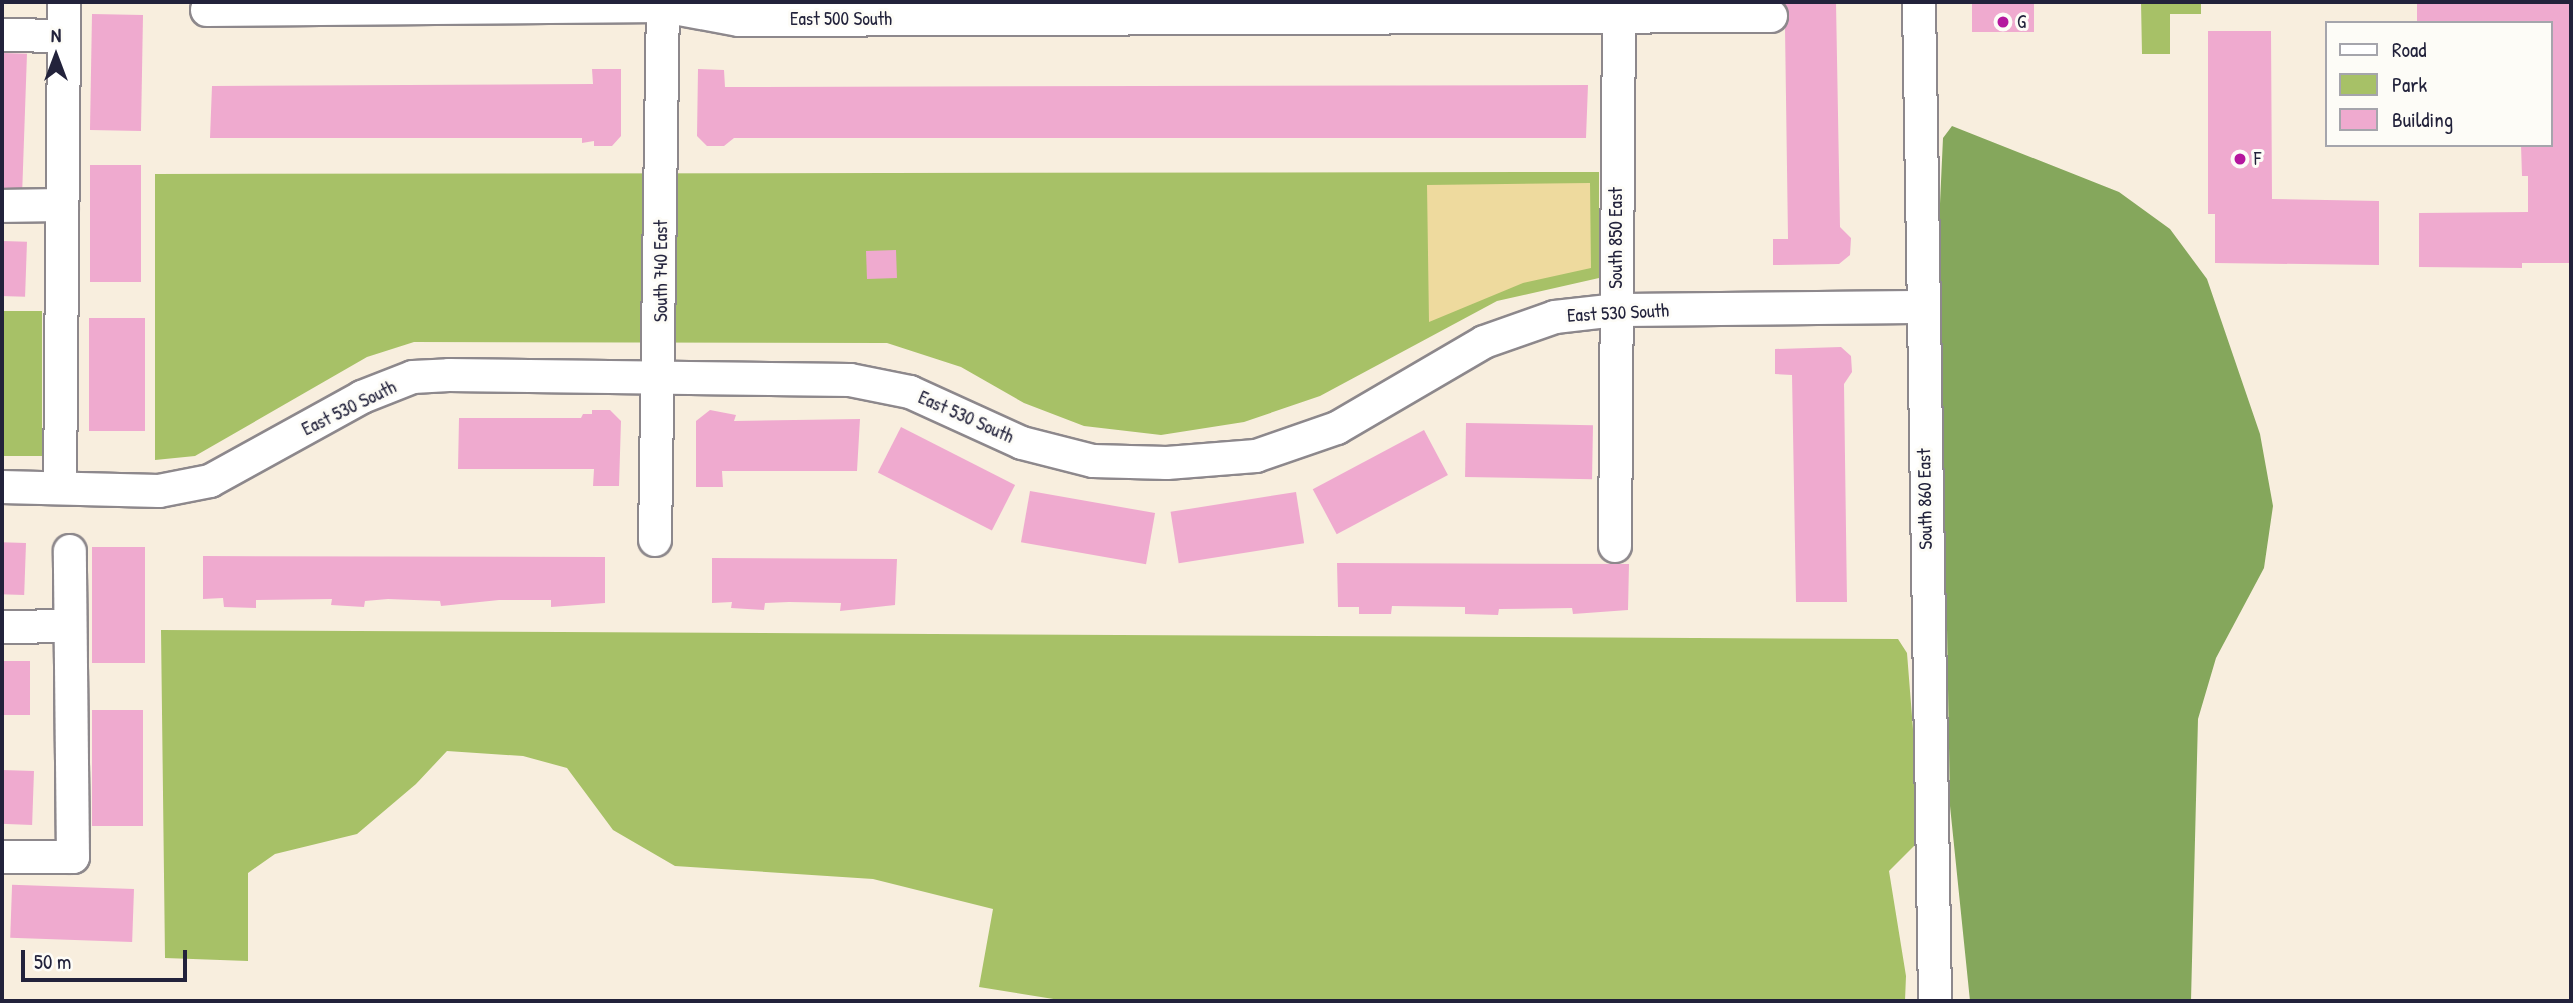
<!DOCTYPE html>
<html>
<head>
<meta charset="utf-8">
<style>
  body { margin:0 }
  #map { position:relative; width:2573px; height:1003px; overflow:hidden; background:#f8eede; font-family:"Patrick Hand",sans-serif }
  div>[style] { position:absolute }
  .green>* { inset:0; background:#a7c167; transform-origin:0 0 }
  .forest>* { inset:0; background:#85a75c }
  .sand>* { inset:0; background:#eeda9e }
  .building>* { inset:0; background:#efaacf; transform-origin:0 0 }
  .roads { filter:drop-shadow(2px 0 #8d888c) drop-shadow(-2px 0 #8d888c) drop-shadow(0 2px #8d888c) drop-shadow(0 -2px #8d888c) }
  .minor>* { height:32px; margin:-16px; padding:0 16px; transform-origin:16px; border-radius:16px; background:#fff }
  .dots>* { width:19px; height:19px; translate:-50% -50%; box-sizing:border-box; border:4px solid #fdfcf7; border-radius:50% }
  span { translate:-50% -50%; white-space:nowrap; text-align:center; line-height:1.15; -webkit-text-stroke:6px #fdfcf7; paint-order:stroke }
  .street-label { font-size:19px; color:#22223b }
  .poi-label { font-size:19px; color:#22223b }
  .left { translate:0 -50%; text-align:left }
  .frame { position:absolute; inset:0; border:4px solid #22223b; pointer-events:none }
  .legend { position:absolute; left:2325px; top:21px; width:228px; height:126px; box-sizing:border-box; background:#fdfcf7; border:2px solid #a5a5ac; margin:0; padding:9px 12px; list-style:none; font-size:21px; color:#22223b }
  .legend li { display:flex; align-items:center; gap:14px; height:35px }
  .legend b { width:35px; border:2px solid #a5a5ac }
  .north { position:absolute; left:21px; top:21px; width:70px; height:70px; -webkit-text-stroke:5px #fdfcf7; paint-order:stroke; rotate:0deg; font-size:19px; font-weight:700; line-height:28px; text-align:center; color:#22223b }
  .north::after { content:''; display:block; margin:auto; width:24px; height:32px; background:#22223b; clip-path:polygon(50% 0,100% 100%,50% 72%,0 100%) }
  .scale { position:absolute; left:21px; top:950px; width:166px; height:32px; box-sizing:border-box; border:4px solid #22223b; border-top:0; padding-left:9px; font-size:21px; line-height:24px; white-space:nowrap; color:#22223b; -webkit-text-stroke:5px #fdfcf7; paint-order:stroke }
</style>
</head>
<body>
<div id="map">
  <div class="green">
    <i style="clip-path:polygon(2141px 2px,2201px 2px,2201px 14px,2170px 14px,2170px 54px,2142px 54px)"></i>
    <i style="clip-path:polygon(1599px 172px,1599px 278px,1497px 301px,1320px 396px,1244px 422px,1161px 435px,1084px 426px,1024px 403px,961px 367px,887px 343px,414px 342px,367px 357px,195px 456px,155px 460px,155px 174px)"></i>
    <i style="left:2px;top:311px;width:40px;height:145px"></i>
    <i style="clip-path:polygon(161px 630px,1898px 639px,1907px 653px,1916px 767px,1914px 846px,1889px 871px,1906px 976px,1905px 1001px,1066px 1001px,979px 987px,993px 909px,873px 879px,675px 866px,613px 830px,567px 768px,523px 756px,447px 751px,416px 784px,357px 834px,275px 854px,248px 873px,248px 961px,165px 958px)"></i>
  </div>
  <div class="forest">
    <i style="clip-path:polygon(1952px 126px,2119px 192px,2170px 229px,2207px 279px,2260px 434px,2273px 506px,2264px 568px,2216px 658px,2198px 719px,2191px 1001px,1970px 1001px,1950px 806px,1947px 629px,1939px 586px,1937px 269px,1943px 138px)"></i>
  </div>
  <div class="sand">
    <i style="clip-path:polygon(1590px 183px,1591px 268px,1523px 283px,1429px 322px,1427px 185px)"></i>
  </div>
  <div class="building">
    <i style="clip-path:polygon(1784px 2px,1836px 2px,1840px 227px,1851px 238px,1850px 255px,1839px 264px,1773px 265px,1773px 239px,1788px 239px,1785px 28px,1789px 15px)"></i>
    <i style="left:1972px;top:2px;width:62px;height:30px"></i>
    <i style="clip-path:polygon(2417px 2px,2569px 2px,2570px 263px,2522px 263px,2522px 268px,2419px 267px,2419px 213px,2528px 212px,2528px 176px,2522px 176px,2521px 145px,2550px 145px,2550px 23px,2417px 23px)"></i>
    <i style="left:143px;top:15px;width:116px;height:51px;rotate:91deg"></i>
    <i style="clip-path:polygon(2208px 31px,2271px 31px,2272px 199px,2379px 201px,2379px 265px,2215px 263px,2215px 214px,2208px 214px)"></i>
    <i style="left:2px;top:53px;width:25px;height:135px;rotate:2deg"></i>
    <i style="clip-path:polygon(592px 69px,621px 69px,621px 136px,612px 146px,594px 146px,594px 141px,582px 143px,582px 138px,210px 138px,212px 86px,593px 84px)"></i>
    <i style="clip-path:polygon(698px 69px,724px 70px,725px 87px,1588px 85px,1586px 138px,734px 138px,724px 146px,707px 146px,697px 136px)"></i>
    <i style="left:90px;top:165px;width:51px;height:117px"></i>
    <i style="left:2px;top:241px;width:25px;height:55px;rotate:2deg"></i>
    <i style="left:896px;top:250px;width:28px;height:30px;rotate:88deg"></i>
    <i style="left:89px;top:318px;width:56px;height:113px"></i>
    <i style="clip-path:polygon(1841px 347px,1851px 356px,1852px 372px,1844px 384px,1847px 602px,1796px 602px,1792px 375px,1775px 374px,1775px 349px)"></i>
    <i style="clip-path:polygon(592px 410px,610px 410px,621px 421px,619px 486px,593px 486px,594px 469px,458px 469px,459px 418px,581px 418px,583px 414px,592px 414px)"></i>
    <i style="clip-path:polygon(710px 410px,736px 415px,734px 421px,860px 419px,857px 471px,722px 471px,723px 487px,696px 487px,696px 421px)"></i>
    <i style="left:1466px;top:423px;width:127px;height:54px;rotate:1deg"></i>
    <i style="left:901px;top:427px;width:128px;height:51px;rotate:27deg"></i>
    <i style="left:1424px;top:430px;width:51px;height:126px;rotate:62deg"></i>
    <i style="left:1030px;top:491px;width:127px;height:52px;rotate:10deg"></i>
    <i style="left:1296px;top:492px;width:52px;height:127px;rotate:81deg"></i>
    <i style="left:26px;top:543px;width:52px;height:24px;rotate:92deg"></i>
    <i style="left:145px;top:547px;width:116px;height:53px;rotate:90deg"></i>
    <i style="clip-path:polygon(203px 556px,605px 557px,605px 603px,551px 607px,551px 600px,499px 600px,441px 606px,440px 601px,388px 599px,365px 601px,364px 607px,331px 605px,332px 599px,256px 600px,256px 608px,224px 607px,223px 598px,203px 599px)"></i>
    <i style="clip-path:polygon(712px 558px,897px 559px,895px 605px,840px 611px,841px 603px,789px 602px,765px 603px,764px 610px,731px 608px,732px 602px,712px 603px)"></i>
    <i style="clip-path:polygon(1337px 563px,1629px 564px,1628px 610px,1573px 614px,1572px 608px,1499px 609px,1498px 615px,1465px 614px,1465px 607px,1392px 606px,1391px 614px,1359px 614px,1359px 607px,1338px 607px)"></i>
    <i style="left:2px;top:661px;width:28px;height:54px"></i>
    <i style="left:143px;top:710px;width:116px;height:51px;rotate:90deg"></i>
    <i style="left:34px;top:771px;width:54px;height:32px;rotate:92deg"></i>
    <i style="left:134px;top:889px;width:53px;height:122px;rotate:92deg"></i>
  </div>
  <div class="roads">
    <div class="minor">
      <i style="left:1919px;top:2px;width:999px;rotate:89.08deg"></i>
      <i style="left:207px;top:10px;width:456px;rotate:-0.5deg"></i>
      <i style="left:663px;top:6px;width:77px;rotate:10.4deg"></i>
      <i style="left:739px;top:20px;width:1032px;rotate:-0.22deg"></i>
      <i style="left:2px;top:35px;width:62px;rotate:0.9deg"></i>
      <i style="left:2px;top:206px;width:60px;rotate:-1deg"></i>
      <i style="left:2px;top:487px;width:157px;rotate:1.5deg"></i>
      <i style="left:159px;top:491px;width:52px;rotate:-11.1deg"></i>
      <i style="left:210px;top:481px;width:174px;rotate:-28.9deg"></i>
      <i style="left:362px;top:397px;width:55px;rotate:-21.4deg"></i>
      <i style="left:413px;top:377px;width:36px;rotate:-3deg"></i>
      <i style="left:449px;top:375px;width:401px;rotate:0.7deg"></i>
      <i style="left:850px;top:380px;width:61px;rotate:11.3deg"></i>
      <i style="left:910px;top:392px;width:123px;rotate:24.5deg"></i>
      <i style="left:1022px;top:443px;width:73px;rotate:14.2deg"></i>
      <i style="left:1093px;top:461px;width:74px;rotate:1.5deg"></i>
      <i style="left:1167px;top:463px;width:89px;rotate:-4.5deg"></i>
      <i style="left:1256px;top:456px;width:86px;rotate:-19.1deg"></i>
      <i style="left:1337px;top:428px;width:170px;rotate:-30.3deg"></i>
      <i style="left:1484px;top:342px;width:75px;rotate:-19.4deg"></i>
      <i style="left:1555px;top:317px;width:61px;rotate:-6.5deg"></i>
      <i style="left:1616px;top:310px;width:306px;rotate:-0.6deg"></i>
      <i style="left:60px;top:488px;width:486px;rotate:-89.5deg"></i>
      <i style="left:655px;top:540px;width:538px;rotate:-89.15deg"></i>
      <i style="left:1615px;top:546px;width:531px;rotate:-89.57deg"></i>
      <i style="left:2px;top:627px;width:68px;rotate:-0.8deg"></i>
      <i style="left:2px;top:857px;width:71px"></i>
      <i style="left:73px;top:857px;width:306px;rotate:-90.6deg"></i>
    </div>
  </div>
  <div class="dots">
    <i style="left:2003px;top:22px;background:#b5179e"></i>
    <i style="left:2240px;top:159px;background:#b5179e"></i>
  </div>
  <div class="street-label">
    <span style="left:841px;top:19px">East 500 South</span>
    <span style="left:1616px;top:238px;rotate:-90deg">South 850 East</span>
    <span style="left:661px;top:271px;rotate:-90deg">South 740 East</span>
    <span style="left:1618px;top:313px;rotate:-3deg">East 530 South</span>
    <span style="left:349px;top:408px;rotate:-26deg">East 530 South</span>
    <span style="left:966px;top:417px;rotate:24deg">East 530 South</span>
    <span style="left:1925px;top:499px;rotate:-91deg">South 860 East</span>
  </div>
  <div class="poi-label">
    <span class="left" style="left:2017px;top:22px">G</span>
    <span class="left" style="left:2254px;top:159px">F</span>
  </div>
  <div class="frame"></div>
  <ul class="legend">
  <li><b style="height:9px;background:#fff"></b>Road</li>
  <li><b style="height:19px;background:#a7c167"></b>Park</li>
  <li><b style="height:19px;background:#efaacf"></b>Building</li>
  </ul>
  <div class="north">N</div>
  <div class="scale">50 m</div>
</div>
</body>
</html>
